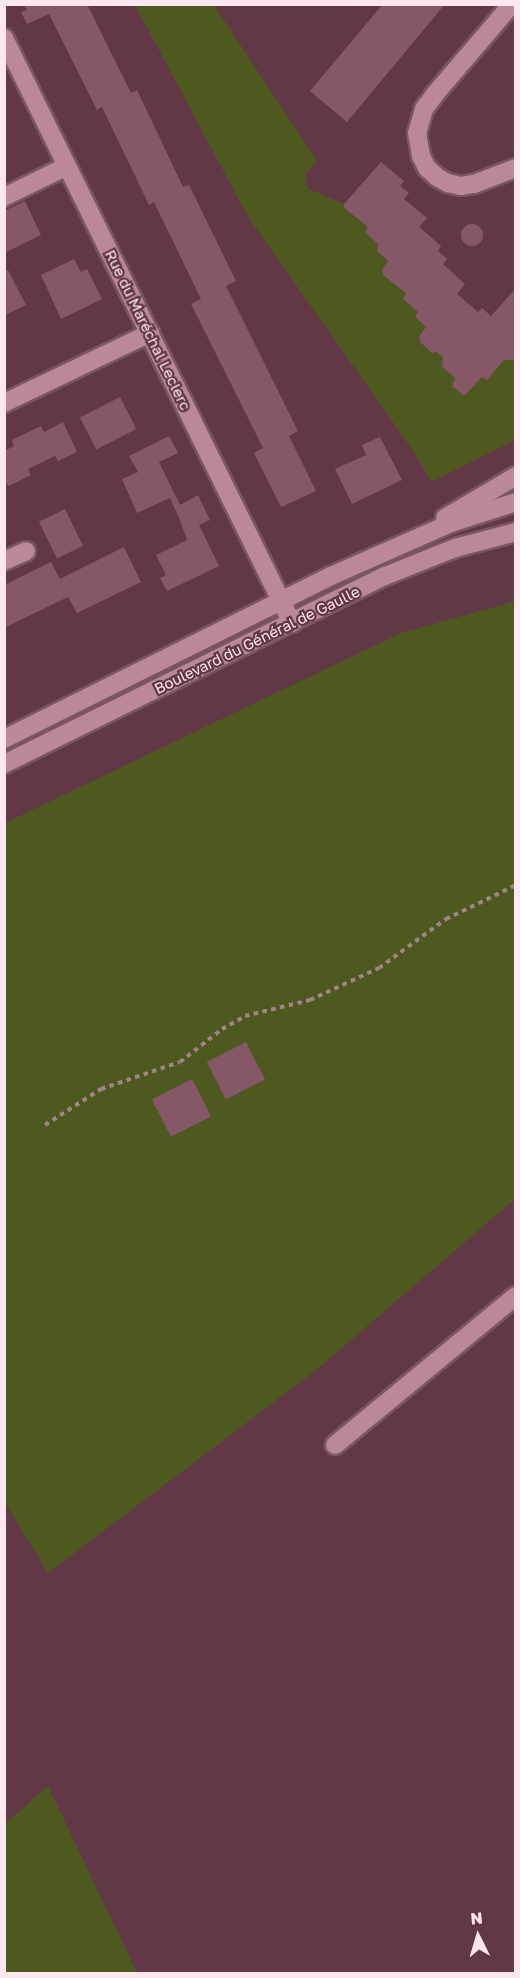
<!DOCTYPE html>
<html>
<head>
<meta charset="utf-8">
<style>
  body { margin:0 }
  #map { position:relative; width:520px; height:1978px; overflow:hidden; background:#623746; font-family:"Golos Text",sans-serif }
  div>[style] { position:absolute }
  .green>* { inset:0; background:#4e5920 }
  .building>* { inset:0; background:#865867; transform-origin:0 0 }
  .round { border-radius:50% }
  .path>* { height:4px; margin-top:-2px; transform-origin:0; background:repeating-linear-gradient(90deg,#a4828d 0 4.5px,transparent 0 9px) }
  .roads { filter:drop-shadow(2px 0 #7a5662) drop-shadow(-2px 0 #7a5662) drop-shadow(0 2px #7a5662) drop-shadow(0 -2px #7a5662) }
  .minor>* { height:18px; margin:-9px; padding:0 9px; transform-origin:9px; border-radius:9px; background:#bb8898 }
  span { translate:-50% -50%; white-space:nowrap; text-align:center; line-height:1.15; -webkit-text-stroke:4.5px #623746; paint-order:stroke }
  .street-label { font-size:15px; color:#fee7ee }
  .frame { position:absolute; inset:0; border:6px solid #fee7ee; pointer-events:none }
  .north { position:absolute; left:448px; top:1906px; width:60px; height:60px; -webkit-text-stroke:4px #623746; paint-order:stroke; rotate:355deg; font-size:16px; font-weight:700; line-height:24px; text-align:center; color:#fee7ee }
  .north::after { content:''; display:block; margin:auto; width:21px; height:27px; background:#fee7ee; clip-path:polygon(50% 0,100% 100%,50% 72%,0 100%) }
</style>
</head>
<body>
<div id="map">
  <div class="green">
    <i style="clip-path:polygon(135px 5px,214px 5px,317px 161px,305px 174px,307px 188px,344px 204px,344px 208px,367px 226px,366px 233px,378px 244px,377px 251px,388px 261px,382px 269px,383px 275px,406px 293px,403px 299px,418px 312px,415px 317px,426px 327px,419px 337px,419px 341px,432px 354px,435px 351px,443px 357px,442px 367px,455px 378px,452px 386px,464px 396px,482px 377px,487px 380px,504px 360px,515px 360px,515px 440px,431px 482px,416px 455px,248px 217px)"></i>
    <i style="clip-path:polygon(515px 601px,515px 1199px,315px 1371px,48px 1573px,5px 1503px,5px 823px,401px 633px)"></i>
    <i style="clip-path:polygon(48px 1786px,137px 1973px,5px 1973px,5px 1824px)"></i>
  </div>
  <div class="building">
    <i style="clip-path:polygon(67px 4px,87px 4px,131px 93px,137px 90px,183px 187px,189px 185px,236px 281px,226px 286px,298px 431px,289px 436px,316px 491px,281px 507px,254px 453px,263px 448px,191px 304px,201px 299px,154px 202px,149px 205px,102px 107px,97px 110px,49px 14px,27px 24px,21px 12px,27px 10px,24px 5px)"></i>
    <i style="clip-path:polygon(383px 4px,445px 4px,347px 122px,310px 91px)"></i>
    <i style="clip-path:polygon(381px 162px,404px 181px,400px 186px,409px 193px,404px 199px,427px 218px,419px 227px,441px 246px,438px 251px,447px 259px,443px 264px,465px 284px,457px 294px,478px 312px,482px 308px,491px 316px,516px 288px,516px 360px,504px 360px,487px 380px,482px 377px,464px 396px,452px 386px,455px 378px,442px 367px,443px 357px,435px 351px,433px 354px,420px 342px,419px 337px,426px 327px,415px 317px,418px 312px,403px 299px,406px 293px,383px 275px,382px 269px,388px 261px,377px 251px,378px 244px,366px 233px,367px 226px,344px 208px,344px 204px)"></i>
    <i style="clip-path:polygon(25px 201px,41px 235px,4px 253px,4px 211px)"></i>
    <i class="round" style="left:461px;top:224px;width:22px;height:22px"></i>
    <i style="clip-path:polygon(74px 259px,81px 272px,87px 269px,102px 299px,61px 319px,41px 275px)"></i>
    <i style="clip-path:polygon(8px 270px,26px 305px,5px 315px,5px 271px)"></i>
    <i style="left:120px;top:397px;width:36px;height:45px;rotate:63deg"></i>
    <i style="clip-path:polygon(63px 422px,77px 452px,58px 461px,55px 456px,28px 469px,31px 475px,9px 486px,4px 481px,4px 451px,14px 446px,12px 440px,41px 426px,44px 432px)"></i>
    <i style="clip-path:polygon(169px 436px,178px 453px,159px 462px,180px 505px,198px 495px,210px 520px,199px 525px,219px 566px,167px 591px,160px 578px,166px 575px,156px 555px,187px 540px,180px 520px,170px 498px,137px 513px,122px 479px,138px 472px,129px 456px)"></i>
    <i style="clip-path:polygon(380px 437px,402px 480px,352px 504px,335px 469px,366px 455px,362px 445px)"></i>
    <i style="left:65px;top:509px;width:41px;height:29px;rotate:64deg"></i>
    <i style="clip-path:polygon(124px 547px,141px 582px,77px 613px,68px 597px,4px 628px,4px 585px,51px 562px,60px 579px)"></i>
    <i style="left:246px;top:1042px;width:42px;height:44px;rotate:63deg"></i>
    <i style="left:192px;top:1079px;width:42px;height:45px;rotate:63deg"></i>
  </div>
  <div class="path">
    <i style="left:45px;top:1125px;width:67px;rotate:-32.7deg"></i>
    <i style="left:101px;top:1089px;width:83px;rotate:-18.9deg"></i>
    <i style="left:180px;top:1062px;width:53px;rotate:-38.2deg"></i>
    <i style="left:222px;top:1029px;width:26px;rotate:-29deg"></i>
    <i style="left:245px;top:1016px;width:67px;rotate:-13.8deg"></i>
    <i style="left:310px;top:1000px;width:76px;rotate:-24.9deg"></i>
    <i style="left:379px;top:968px;width:83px;rotate:-36.2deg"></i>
    <i style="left:446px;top:919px;width:78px;rotate:-25.9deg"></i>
  </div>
  <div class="roads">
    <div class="minor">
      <i style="left:512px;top:4px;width:117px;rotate:130.5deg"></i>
      <i style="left:436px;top:93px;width:20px;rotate:127deg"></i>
      <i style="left:424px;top:109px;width:25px;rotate:106deg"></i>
      <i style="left:417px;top:133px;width:23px;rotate:80deg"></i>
      <i style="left:421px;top:156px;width:13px;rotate:63deg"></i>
      <i style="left:427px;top:168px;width:13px;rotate:42deg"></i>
      <i style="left:437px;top:177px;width:13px;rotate:29deg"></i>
      <i style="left:448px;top:183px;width:13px;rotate:13deg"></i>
      <i style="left:461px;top:186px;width:13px;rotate:-9deg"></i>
      <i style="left:474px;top:184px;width:45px;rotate:-20.9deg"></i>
      <i style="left:4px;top:38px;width:652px;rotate:63.79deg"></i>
      <i style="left:4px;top:197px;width:70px;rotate:-26.2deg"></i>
      <i style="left:4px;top:403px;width:162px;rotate:-25.6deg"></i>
      <i style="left:445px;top:518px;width:82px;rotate:-30.6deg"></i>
      <i style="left:4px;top:561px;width:24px;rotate:-24deg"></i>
      <i style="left:4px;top:739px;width:365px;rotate:-26.5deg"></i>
      <i style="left:331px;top:576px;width:131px;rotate:-23.8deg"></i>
      <i style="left:451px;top:523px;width:68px;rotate:-17.9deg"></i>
      <i style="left:4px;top:764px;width:425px;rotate:-26.3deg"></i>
      <i style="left:385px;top:576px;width:75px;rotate:-21.8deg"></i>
      <i style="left:455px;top:548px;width:63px;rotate:-14.7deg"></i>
      <i style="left:335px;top:1445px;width:234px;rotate:-39.5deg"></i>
    </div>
  </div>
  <div class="street-label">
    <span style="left:148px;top:330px;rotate:64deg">Rue du Maréchal Leclerc</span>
    <span style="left:257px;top:640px;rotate:-26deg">Boulevard du Général de Gaulle</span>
  </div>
  <div class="frame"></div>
  <div class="north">N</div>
</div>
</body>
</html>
